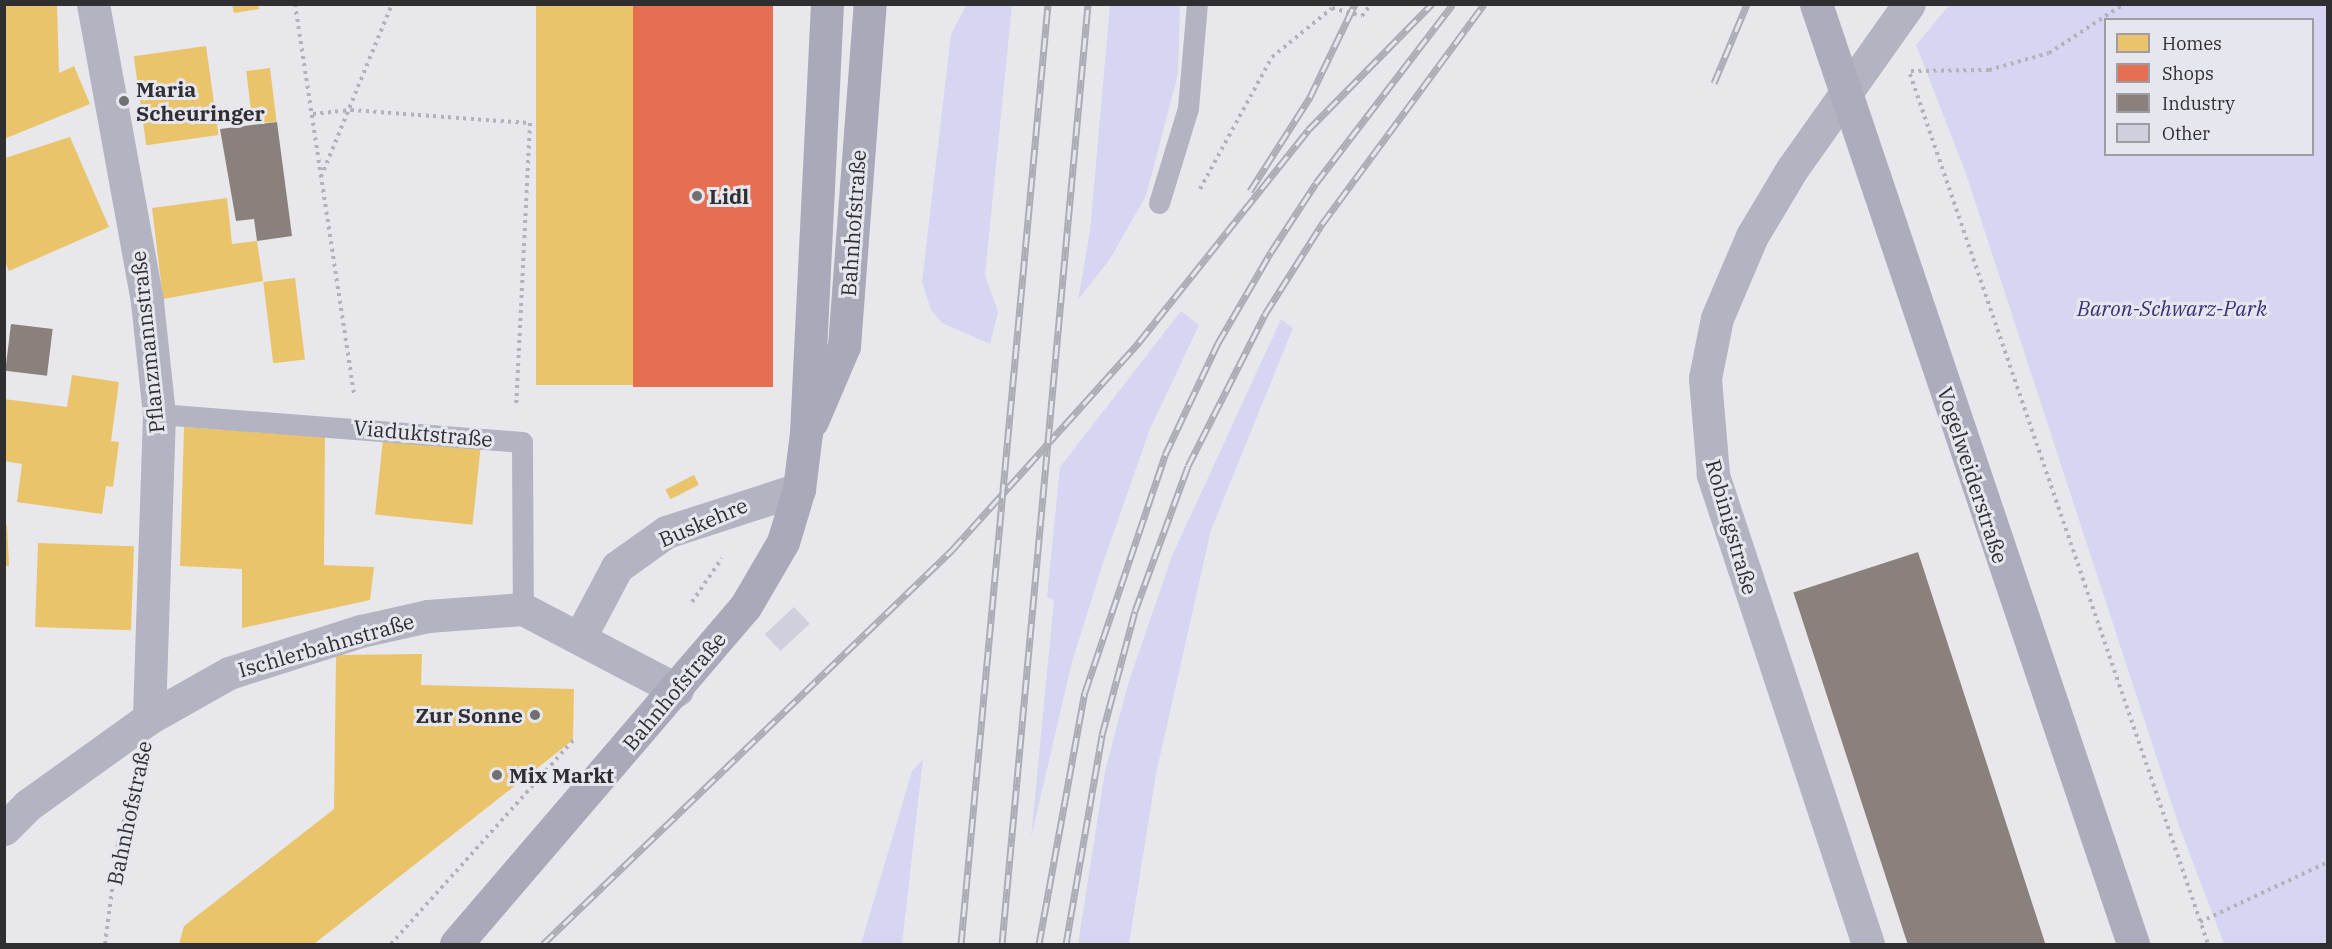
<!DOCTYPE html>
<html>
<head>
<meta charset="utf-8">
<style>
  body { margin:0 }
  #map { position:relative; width:2332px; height:949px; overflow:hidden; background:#e8e8ec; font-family:"IBM Plex Serif",serif }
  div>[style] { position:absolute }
  .green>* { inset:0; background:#d6d6f2 }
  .homes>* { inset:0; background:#e9c46a; transform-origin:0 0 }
  .shops>* { inset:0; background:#e76f51; transform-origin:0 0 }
  .industry>* { inset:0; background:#8a817c; transform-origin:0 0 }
  .building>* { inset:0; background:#cfcfdd; transform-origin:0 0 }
  .path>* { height:4px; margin-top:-2px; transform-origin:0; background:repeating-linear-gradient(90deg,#b2b2bc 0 3px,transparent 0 7.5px) }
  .lane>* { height:21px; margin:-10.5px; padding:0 10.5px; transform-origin:10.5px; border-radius:10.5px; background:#b3b3c2 }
  .street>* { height:33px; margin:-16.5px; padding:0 16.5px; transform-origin:16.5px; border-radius:16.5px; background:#b3b3c2 }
  .secondary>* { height:33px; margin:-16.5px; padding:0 16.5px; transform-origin:16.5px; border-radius:16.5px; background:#a9a9b9 }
  .primary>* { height:33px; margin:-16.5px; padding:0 16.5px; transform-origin:16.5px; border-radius:16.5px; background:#acacbc }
  .rail>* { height:7px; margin-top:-3.5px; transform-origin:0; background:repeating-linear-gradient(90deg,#e6e6ee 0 14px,#acacb5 0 28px); box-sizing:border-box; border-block:2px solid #acacb5 }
  .dots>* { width:16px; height:16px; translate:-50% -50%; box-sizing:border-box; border:3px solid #e6e6ee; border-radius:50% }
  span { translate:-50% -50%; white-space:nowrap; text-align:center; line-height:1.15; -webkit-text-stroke:6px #e6e6ee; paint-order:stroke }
  .poi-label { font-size:21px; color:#2f2f32; font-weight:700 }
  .left { translate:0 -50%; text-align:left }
  .right { translate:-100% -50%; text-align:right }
  .street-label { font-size:21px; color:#2f2f32 }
  .park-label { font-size:21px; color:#3b3079; font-style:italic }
  .frame { position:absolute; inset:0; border:6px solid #2f2f32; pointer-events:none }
  .legend { position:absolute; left:2104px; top:18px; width:210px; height:138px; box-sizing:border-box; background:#e6e6ee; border:2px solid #9d9da3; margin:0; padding:8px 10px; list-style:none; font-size:18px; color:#2f2f32 }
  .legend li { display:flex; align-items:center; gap:12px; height:30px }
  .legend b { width:30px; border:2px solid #9d9da3 }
</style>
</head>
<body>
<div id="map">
  <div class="green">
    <i style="clip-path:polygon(967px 4px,1012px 5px,985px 275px,998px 312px,990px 344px,942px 323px,931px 310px,922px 282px,951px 34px)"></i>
    <i style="clip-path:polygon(evenodd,1950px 4px,2327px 5px,2327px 944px,2224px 944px,2179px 826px,1965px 171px,1916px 45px,1950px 4px,2106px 20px,2312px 20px,2312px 154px,2106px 154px,2106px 20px)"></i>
    <i style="clip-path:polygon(1110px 5px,1180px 5px,1178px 74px,1146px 196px,1110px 259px,1078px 300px,1090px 231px)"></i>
    <i style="clip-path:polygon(1181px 311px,1199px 325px,1150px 429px,1103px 563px,1072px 662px,1031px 838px,1054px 600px,1047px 597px,1060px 467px)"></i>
    <i style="clip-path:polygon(1281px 319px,1293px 328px,1211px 530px,1156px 774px,1129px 944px,1078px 944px,1105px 771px,1128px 684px,1172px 556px)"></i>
    <i style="clip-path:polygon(923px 759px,902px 944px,861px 944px,912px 771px)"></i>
  </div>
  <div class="homes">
    <i style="clip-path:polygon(4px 4px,57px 4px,59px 73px,74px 66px,90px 104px,4px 139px)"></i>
    <i style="clip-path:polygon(232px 4px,258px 4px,259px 9px,234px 13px)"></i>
    <i style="left:536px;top:4px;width:97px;height:381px"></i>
    <i style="left:206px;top:46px;width:90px;height:73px;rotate:82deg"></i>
    <i style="left:270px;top:68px;width:54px;height:24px;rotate:83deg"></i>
    <i style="clip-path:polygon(70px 137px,109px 227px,9px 271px,4px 259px,5px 158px)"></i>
    <i style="clip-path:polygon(227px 198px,232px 244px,257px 241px,263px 281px,163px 299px,152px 208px)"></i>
    <i style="left:295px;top:278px;width:82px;height:32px;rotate:83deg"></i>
    <i style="clip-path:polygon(72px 375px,119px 382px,111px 441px,119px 442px,113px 487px,106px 486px,102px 514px,17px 502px,22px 464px,4px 461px,4px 399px,67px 407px)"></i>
    <i style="clip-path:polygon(184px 427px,325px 437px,324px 565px,374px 567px,370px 600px,242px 628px,242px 569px,180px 566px)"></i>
    <i style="left:383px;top:439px;width:98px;height:76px;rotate:6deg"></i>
    <i style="left:694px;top:475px;width:11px;height:32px;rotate:63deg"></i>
    <i style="clip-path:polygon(4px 525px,7px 525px,9px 566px,4px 566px)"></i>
    <i style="left:38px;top:543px;width:96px;height:84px;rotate:2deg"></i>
    <i style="clip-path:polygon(422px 654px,421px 685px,574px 689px,573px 740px,314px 944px,179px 944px,184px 926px,334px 809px,336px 655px)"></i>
  </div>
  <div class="shops">
    <i style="left:633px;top:4px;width:140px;height:383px"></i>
  </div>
  <div class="industry">
    <i style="clip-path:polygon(277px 122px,292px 236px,257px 241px,254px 219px,236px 221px,220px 129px)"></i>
    <i style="left:11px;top:324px;width:42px;height:47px;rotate:7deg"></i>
    <i style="left:1918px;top:552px;width:413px;height:131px;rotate:72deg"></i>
  </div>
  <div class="building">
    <i style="left:794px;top:607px;width:23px;height:40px;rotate:47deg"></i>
  </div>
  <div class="path">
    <i style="left:295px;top:4px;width:394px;rotate:81.4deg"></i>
    <i style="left:1911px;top:71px;width:78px;rotate:-0.7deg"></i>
    <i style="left:1989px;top:70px;width:62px;rotate:-15.8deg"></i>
    <i style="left:2049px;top:53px;width:90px;rotate:-33.2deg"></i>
    <i style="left:1910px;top:74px;width:920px;rotate:71.09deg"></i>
    <i style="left:313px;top:114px;width:38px;rotate:-6deg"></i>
    <i style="left:351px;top:110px;width:179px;rotate:4.2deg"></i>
    <i style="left:530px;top:123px;width:284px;rotate:92.8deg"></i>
    <i style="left:321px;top:177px;width:187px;rotate:-67.7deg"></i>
    <i style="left:1200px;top:189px;width:150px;rotate:-61.4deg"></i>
    <i style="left:1272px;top:57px;width:77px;rotate:-39.2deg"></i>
    <i style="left:1332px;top:8px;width:31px;rotate:15deg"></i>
    <i style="left:1362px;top:16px;width:15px;rotate:-53deg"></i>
    <i style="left:692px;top:602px;width:53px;rotate:-55.7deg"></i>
    <i style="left:2200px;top:922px;width:141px;rotate:-25.1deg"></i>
    <i style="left:105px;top:944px;width:101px;rotate:-82.6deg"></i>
    <i style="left:118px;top:844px;width:66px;rotate:-76deg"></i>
    <i style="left:391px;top:944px;width:275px;rotate:-48.2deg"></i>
  </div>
  <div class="lane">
    <i style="left:1159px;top:203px;width:99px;rotate:-73deg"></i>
    <i style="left:1188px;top:108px;width:104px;rotate:-85.1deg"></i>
    <i style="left:159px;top:414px;width:364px;rotate:4.4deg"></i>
    <i style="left:522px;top:442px;width:167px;rotate:89.7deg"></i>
  </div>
  <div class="street">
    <i style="left:93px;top:4px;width:303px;rotate:79.7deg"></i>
    <i style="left:147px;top:302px;width:113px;rotate:83.9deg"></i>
    <i style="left:159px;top:414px;width:304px;rotate:91.9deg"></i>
    <i style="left:581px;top:635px;width:77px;rotate:-62.1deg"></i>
    <i style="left:617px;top:567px;width:60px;rotate:-35.5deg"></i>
    <i style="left:666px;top:532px;width:140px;rotate:-17.9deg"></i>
    <i style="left:4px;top:829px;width:34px;rotate:-45deg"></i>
    <i style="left:28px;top:805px;width:149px;rotate:-35.7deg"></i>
    <i style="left:149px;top:718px;width:92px;rotate:-29.4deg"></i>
    <i style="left:229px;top:673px;width:139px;rotate:-17.7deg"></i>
    <i style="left:361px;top:631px;width:69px;rotate:-12.6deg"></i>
    <i style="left:428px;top:616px;width:95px;rotate:-4.2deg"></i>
    <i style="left:523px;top:609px;width:174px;rotate:27.7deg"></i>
    <i style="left:1868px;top:944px;width:495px;rotate:-108.3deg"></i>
    <i style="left:1713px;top:474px;width:96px;rotate:-94.8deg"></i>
    <i style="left:1705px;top:378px;width:61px;rotate:-78.7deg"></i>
    <i style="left:1717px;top:318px;width:89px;rotate:-66.9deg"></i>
    <i style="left:1752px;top:236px;width:78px;rotate:-59.2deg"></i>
    <i style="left:1792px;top:169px;width:202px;rotate:-54.7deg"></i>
  </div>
  <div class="secondary">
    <i style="left:812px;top:421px;width:82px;rotate:-66.9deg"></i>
    <i style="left:844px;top:346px;width:343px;rotate:-85.7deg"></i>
    <i style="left:456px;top:944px;width:444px;rotate:-49.4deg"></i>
    <i style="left:745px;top:607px;width:75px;rotate:-59.7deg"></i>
    <i style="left:783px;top:542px;width:55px;rotate:-73.2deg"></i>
    <i style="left:799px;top:489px;width:56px;rotate:-82.9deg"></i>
    <i style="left:806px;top:433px;width:430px;rotate:-87.2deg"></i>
  </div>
  <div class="primary">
    <i style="left:1816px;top:4px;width:992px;rotate:71.36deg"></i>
  </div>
  <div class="rail">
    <i style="left:1714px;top:83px;width:86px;rotate:-67.3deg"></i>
    <i style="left:1250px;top:191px;width:112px;rotate:-57.4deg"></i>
    <i style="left:1310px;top:97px;width:103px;rotate:-64.2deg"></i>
    <i style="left:543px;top:944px;width:568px;rotate:-43.93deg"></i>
    <i style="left:952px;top:550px;width:280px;rotate:-48deg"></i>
    <i style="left:1139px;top:342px;width:271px;rotate:-51.4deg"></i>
    <i style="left:1308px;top:130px;width:177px;rotate:-45.5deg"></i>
    <i style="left:961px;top:944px;width:944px;rotate:-84.71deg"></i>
    <i style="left:1002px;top:944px;width:944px;rotate:-84.77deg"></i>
    <i style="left:1039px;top:944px;width:256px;rotate:-79.7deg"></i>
    <i style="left:1085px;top:692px;width:250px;rotate:-71.3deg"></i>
    <i style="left:1165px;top:455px;width:124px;rotate:-64.7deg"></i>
    <i style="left:1218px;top:343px;width:105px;rotate:-59.8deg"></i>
    <i style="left:1271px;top:252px;width:82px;rotate:-56.9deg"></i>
    <i style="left:1316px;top:183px;width:225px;rotate:-52.6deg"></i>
    <i style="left:1066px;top:944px;width:212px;rotate:-80.2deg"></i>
    <i style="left:1102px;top:735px;width:128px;rotate:-75.1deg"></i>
    <i style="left:1135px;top:611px;width:154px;rotate:-69.9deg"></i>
    <i style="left:1188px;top:466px;width:170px;rotate:-63.1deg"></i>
    <i style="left:1265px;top:314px;width:107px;rotate:-57.7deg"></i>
    <i style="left:1322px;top:224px;width:273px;rotate:-53.6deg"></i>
  </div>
  <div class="dots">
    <i style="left:124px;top:101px;background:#707073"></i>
    <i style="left:697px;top:196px;background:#707073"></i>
    <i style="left:535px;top:715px;background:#707073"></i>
    <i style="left:497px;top:775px;background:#707073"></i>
  </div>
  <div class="poi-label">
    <span class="left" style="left:136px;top:101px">Maria<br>Scheuringer</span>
    <span class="left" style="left:709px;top:196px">Lidl</span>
    <span class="right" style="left:523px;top:715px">Zur Sonne</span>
    <span class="left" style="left:509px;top:775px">Mix Markt</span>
  </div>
  <div class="street-label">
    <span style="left:853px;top:223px;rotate:-86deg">Bahnhofstraße</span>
    <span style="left:147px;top:342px;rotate:-96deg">Pflanzmannstraße</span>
    <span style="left:423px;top:433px;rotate:5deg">Viaduktstraße</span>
    <span style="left:1973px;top:475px;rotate:72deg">Vogelweiderstraße</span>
    <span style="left:703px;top:522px;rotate:-23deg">Buskehre</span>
    <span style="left:1732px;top:527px;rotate:74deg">Robinigstraße</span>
    <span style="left:326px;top:645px;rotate:-16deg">Ischlerbahnstraße</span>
    <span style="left:674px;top:691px;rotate:-50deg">Bahnhofstraße</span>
    <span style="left:129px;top:813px;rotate:-78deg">Bahnhofstraße</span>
  </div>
  <div class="park-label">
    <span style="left:2172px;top:308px">Baron-Schwarz-Park</span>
  </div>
  <div class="frame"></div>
  <ul class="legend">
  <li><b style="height:16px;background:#e9c46a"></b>Homes</li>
  <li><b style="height:16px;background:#e76f51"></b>Shops</li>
  <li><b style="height:16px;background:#8a817c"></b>Industry</li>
  <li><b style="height:16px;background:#cfcfdd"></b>Other</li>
  </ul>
</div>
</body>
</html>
